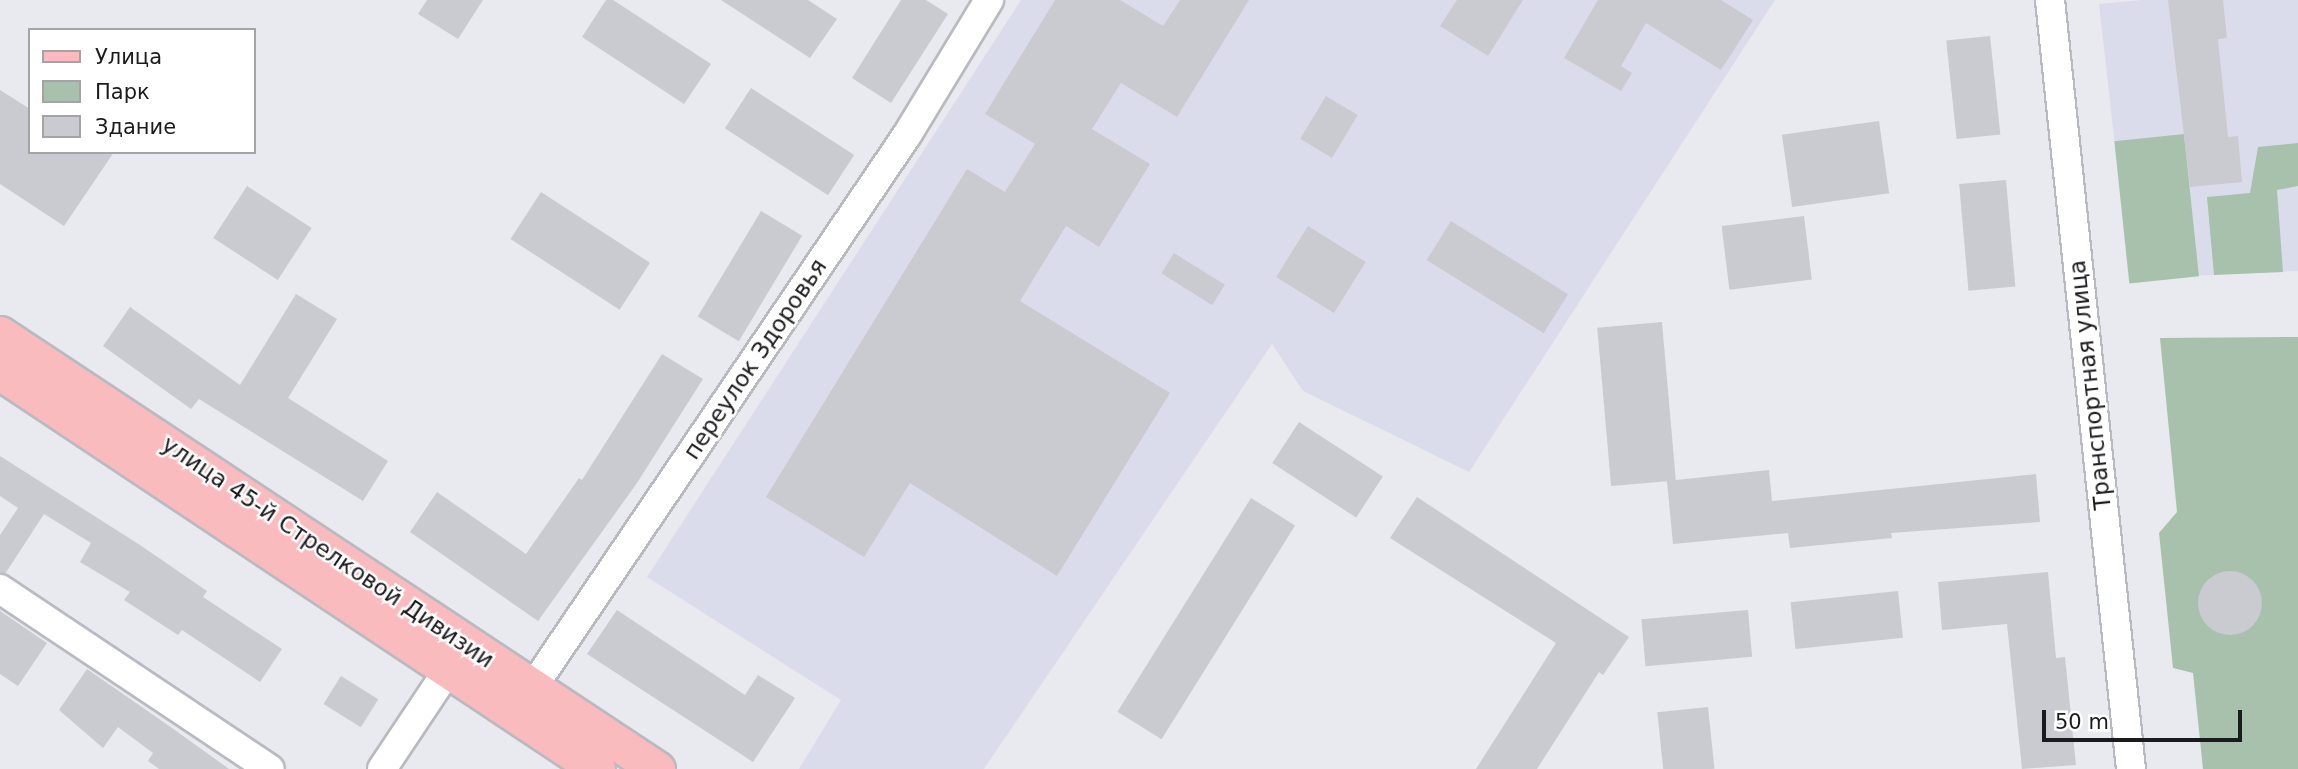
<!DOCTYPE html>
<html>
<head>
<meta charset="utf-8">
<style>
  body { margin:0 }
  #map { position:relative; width:2298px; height:769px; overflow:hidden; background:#e9e9f0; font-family:"DejaVu Sans",sans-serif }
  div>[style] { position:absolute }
  .built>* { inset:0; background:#dbdceb }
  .green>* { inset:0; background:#a8c1ad; transform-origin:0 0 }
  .building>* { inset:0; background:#cacad1; transform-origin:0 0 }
  .round { border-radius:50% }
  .roads { filter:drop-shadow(2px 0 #b9bac0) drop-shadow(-2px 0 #b9bac0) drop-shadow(0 2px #b9bac0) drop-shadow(0 -2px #b9bac0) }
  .minor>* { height:28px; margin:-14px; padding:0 14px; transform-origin:14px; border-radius:14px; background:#fff }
  .major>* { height:35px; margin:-17.5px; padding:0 17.5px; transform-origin:17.5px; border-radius:17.5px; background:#fabbbe }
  span { translate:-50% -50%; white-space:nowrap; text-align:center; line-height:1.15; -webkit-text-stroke:5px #fff; paint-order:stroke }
  .street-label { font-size:23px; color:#1b1b1e }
  .legend { position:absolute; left:28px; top:28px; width:228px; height:126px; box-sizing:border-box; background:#fff; border:2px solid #a4a4a5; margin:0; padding:9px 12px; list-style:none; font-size:21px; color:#1b1b1e }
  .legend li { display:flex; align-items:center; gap:14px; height:35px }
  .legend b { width:35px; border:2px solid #a4a4a5 }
  .scale { position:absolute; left:2042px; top:710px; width:200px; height:32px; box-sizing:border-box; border:4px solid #1b1b1e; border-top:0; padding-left:9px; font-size:21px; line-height:24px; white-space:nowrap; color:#1b1b1e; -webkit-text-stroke:5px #fff; paint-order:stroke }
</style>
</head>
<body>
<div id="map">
  <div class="built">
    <i style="clip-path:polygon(1021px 0,1775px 0,1469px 472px,1303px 391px,1272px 344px,984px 769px,799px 769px,841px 700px,647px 577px)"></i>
    <i style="clip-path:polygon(2142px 0,2298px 0,2298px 271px,2130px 279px,2099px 4px)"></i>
  </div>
  <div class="green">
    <i style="left:2184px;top:134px;width:143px;height:70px;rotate:84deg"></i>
    <i style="clip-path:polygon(2298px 143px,2298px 186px,2277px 190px,2283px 272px,2214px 275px,2207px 197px,2250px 193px,2258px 147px)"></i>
    <i style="clip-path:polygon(2298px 337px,2298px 769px,2203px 769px,2193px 673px,2173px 668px,2159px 533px,2177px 512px,2160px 338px)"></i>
  </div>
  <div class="building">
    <i style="clip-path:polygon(427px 0,483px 0,458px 39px,418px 14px)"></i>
    <i style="clip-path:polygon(606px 0,613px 0,711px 64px,684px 104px,582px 37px)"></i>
    <i style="clip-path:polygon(721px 0,808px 0,837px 19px,810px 58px)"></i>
    <i style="clip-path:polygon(901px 0,926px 0,948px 14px,891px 103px,852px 78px)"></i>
    <i style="clip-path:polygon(1055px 0,1120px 0,1163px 26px,1180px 0,1249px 0,1177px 117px,1121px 83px,1092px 129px,1150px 164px,1099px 247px,1066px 226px,1020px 301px,1170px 393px,1057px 576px,910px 483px,864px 557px,766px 497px,967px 169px,1005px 192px,1035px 144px,985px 114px)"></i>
    <i style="clip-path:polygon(1457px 0,1523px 0,1488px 56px,1440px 26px)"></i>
    <i style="clip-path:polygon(1598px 0,1721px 0,1753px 20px,1721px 70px,1646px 23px,1621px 66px,1632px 73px,1621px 91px,1564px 58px)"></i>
    <i style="clip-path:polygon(2168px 0,2223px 0,2227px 38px,2218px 39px,2228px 137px,2238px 136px,2242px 182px,2190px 187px)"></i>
    <i style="left:1990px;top:36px;width:99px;height:44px;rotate:84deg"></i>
    <i style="left:751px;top:88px;width:123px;height:48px;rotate:33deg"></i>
    <i style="clip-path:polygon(0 90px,30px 109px,30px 152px,114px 152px,64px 226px,0 184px)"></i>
    <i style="left:1326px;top:96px;width:37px;height:50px;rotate:31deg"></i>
    <i style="left:1879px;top:121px;width:73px;height:98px;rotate:82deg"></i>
    <i style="left:2006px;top:180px;width:107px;height:47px;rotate:85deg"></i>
    <i style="left:247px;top:186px;width:77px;height:62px;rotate:33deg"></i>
    <i style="left:541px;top:192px;width:130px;height:56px;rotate:33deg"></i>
    <i style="left:761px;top:211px;width:48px;height:123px;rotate:31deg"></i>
    <i style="left:1804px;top:216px;width:64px;height:83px;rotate:83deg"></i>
    <i style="left:1451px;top:221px;width:138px;height:46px;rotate:32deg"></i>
    <i style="left:1308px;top:226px;width:68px;height:60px;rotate:32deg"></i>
    <i style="left:1174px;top:253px;width:60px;height:24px;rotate:32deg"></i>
    <i style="clip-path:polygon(296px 294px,337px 319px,288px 398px,388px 461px,363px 501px,199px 399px,191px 409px,103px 346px,130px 307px,240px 385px)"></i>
    <i style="left:1662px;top:322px;width:159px;height:65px;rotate:85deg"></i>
    <i style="clip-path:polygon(662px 354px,703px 379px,637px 483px,538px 621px,410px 532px,437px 492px,526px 554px,579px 478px,582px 480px)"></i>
    <i style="left:1299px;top:422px;width:100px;height:49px;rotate:33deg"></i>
    <i style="clip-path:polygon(0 456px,140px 545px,207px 591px,203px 597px,282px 649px,260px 682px,182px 630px,178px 635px,124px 600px,130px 592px,80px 562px,91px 543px,44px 514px,5px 574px,0 573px,0 535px,18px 508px,0 496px)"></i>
    <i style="clip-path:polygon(1769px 470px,1772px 501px,2036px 474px,2040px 522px,1891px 533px,1892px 538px,1790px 548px,1788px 533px,1673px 544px,1667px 481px)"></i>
    <i style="clip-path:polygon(1417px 497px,1629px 637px,1603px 675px,1599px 672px,1537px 769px,1476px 769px,1556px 643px,1390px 538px)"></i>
    <i style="left:1251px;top:498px;width:52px;height:252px;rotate:32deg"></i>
    <i class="round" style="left:2198px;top:571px;width:64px;height:64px"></i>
    <i style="clip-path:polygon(2048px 572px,2056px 658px,2065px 657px,2076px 765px,2022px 769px,2007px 624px,1942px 630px,1938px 582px)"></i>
    <i style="left:1898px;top:591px;width:47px;height:108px;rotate:84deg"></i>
    <i style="clip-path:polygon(617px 610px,745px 695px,758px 675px,795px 698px,753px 762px,587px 654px)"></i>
    <i style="left:1748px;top:610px;width:47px;height:107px;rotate:85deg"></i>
    <i style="clip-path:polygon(0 611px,47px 643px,18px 686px,0 674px)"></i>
    <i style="clip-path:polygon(87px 669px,172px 728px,229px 769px,159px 769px,148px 761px,153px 753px,118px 727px,103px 748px,59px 710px)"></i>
    <i style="left:341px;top:676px;width:44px;height:33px;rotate:32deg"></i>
    <i style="left:1708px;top:707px;width:62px;height:51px;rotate:84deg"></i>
  </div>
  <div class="roads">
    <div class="minor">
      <i style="left:2050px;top:0;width:773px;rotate:83.99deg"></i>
      <i style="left:0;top:589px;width:324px;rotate:33.7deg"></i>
      <i style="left:522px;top:703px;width:686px;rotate:-55.87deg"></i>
      <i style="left:907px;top:135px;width:158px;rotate:-58.7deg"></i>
      <i style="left:382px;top:769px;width:119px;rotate:-56.3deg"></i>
    </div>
    <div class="major">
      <i style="left:0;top:334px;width:788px;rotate:33.51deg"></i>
      <i style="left:0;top:372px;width:717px;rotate:33.62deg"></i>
    </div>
  </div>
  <div class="street-label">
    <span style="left:755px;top:359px;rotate:-56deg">переулок Здоровья</span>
    <span style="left:2090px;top:385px;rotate:-96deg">Транспортная улица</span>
    <span style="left:328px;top:552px;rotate:34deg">улица 45-й Стрелковой Дивизии</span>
  </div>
  <ul class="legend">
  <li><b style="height:9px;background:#fabbbe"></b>Улица</li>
  <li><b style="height:19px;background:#a8c1ad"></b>Парк</li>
  <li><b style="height:19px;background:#cacad1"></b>Здание</li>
  </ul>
  <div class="scale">50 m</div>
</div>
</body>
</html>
